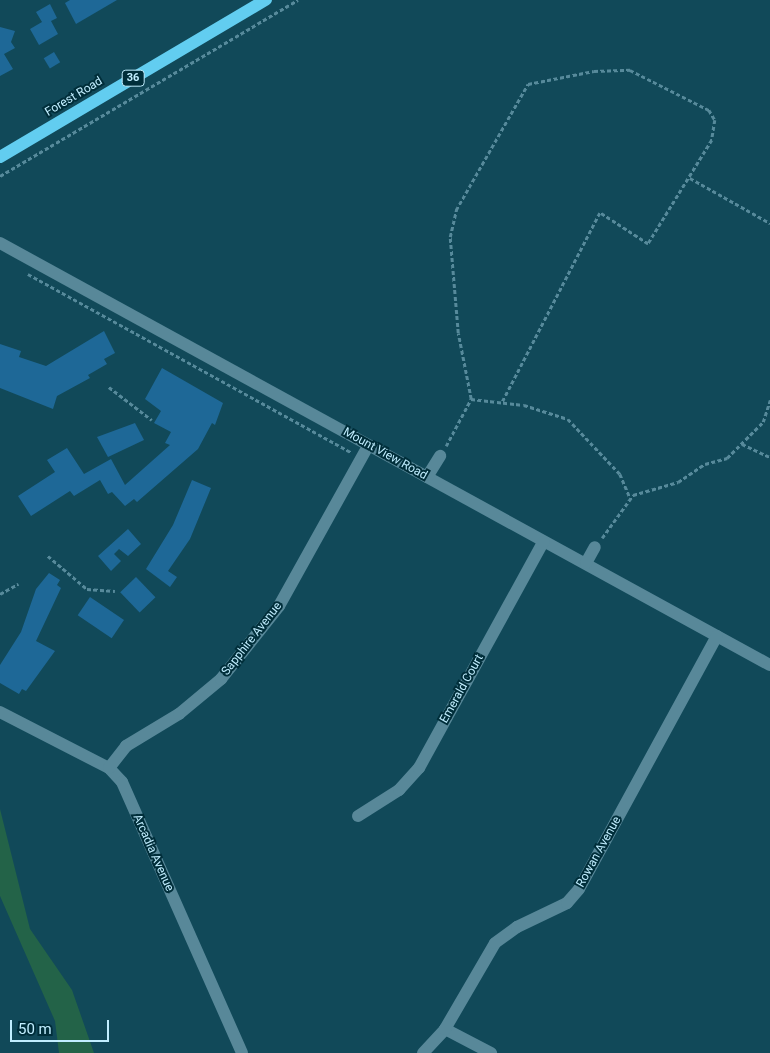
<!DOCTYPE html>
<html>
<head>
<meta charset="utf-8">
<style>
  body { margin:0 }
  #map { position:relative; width:770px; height:1053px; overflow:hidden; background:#114959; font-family:Roboto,sans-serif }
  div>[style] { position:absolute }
  .green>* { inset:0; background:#236348 }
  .building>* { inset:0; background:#1e6897; transform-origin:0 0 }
  .path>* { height:2.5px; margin-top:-1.25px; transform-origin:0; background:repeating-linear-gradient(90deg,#578a9b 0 4px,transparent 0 6.5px) }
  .minor>* { height:12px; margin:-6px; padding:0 6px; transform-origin:6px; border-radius:6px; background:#588899 }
  .major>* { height:12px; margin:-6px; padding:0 6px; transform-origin:6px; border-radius:6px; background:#62cdf0 }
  span { translate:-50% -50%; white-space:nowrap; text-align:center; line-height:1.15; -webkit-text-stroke:4px #002e3a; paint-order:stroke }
  .shield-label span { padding:1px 4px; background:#002e3a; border:1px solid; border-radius:4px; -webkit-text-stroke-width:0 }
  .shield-label { font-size:11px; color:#c1eeff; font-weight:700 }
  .street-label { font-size:12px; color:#c1eeff }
  .scale { position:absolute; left:10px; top:1020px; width:99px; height:22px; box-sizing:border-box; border:2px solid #c1eeff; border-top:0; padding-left:6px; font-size:15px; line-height:18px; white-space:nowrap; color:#c1eeff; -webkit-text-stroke:4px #002e3a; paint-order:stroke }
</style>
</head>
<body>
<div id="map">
  <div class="green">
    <i style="clip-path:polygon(0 809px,30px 929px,72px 990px,94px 1053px,59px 1053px,55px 1021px,0 896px)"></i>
  </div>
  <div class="building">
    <i style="clip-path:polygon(70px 0,117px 0,76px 24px,65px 3px)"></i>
    <i style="clip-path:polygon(50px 4px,57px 18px,51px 21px,58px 34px,39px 45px,30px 29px,42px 22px,36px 12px)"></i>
    <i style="clip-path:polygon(0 27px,15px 31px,11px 42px,15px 48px,4px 54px,13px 69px,0 76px)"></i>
    <i style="left:54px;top:52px;width:12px;height:12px;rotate:59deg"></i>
    <i style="clip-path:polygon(104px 331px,115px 353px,104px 359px,107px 364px,88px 375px,90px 378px,57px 396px,53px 409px,0 388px,0 344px,21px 351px,19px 357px,46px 366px)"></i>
    <i style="clip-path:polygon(162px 368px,223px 403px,215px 425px,212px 423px,198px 449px,137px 502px,134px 499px,125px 506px,112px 492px,108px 494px,100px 480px,74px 496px,70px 491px,31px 516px,18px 496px,55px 472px,47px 460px,67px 448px,84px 474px,111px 459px,125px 485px,170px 445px,165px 443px,171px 432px,154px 423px,161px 411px,145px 399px)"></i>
    <i style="clip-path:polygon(135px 423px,144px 440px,108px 457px,97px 437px)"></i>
    <i style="clip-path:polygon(192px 480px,211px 488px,190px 539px,168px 571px,177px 577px,170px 587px,146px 569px,173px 525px)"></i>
    <i style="clip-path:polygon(128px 529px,141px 544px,128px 556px,119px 549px,114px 554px,121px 561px,111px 571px,98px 556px)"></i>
    <i style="clip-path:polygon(49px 573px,60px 580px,57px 585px,61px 588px,36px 641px,55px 651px,26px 691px,22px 689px,19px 694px,0 683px,0 665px,21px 632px,36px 589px)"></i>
    <i style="left:136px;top:577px;width:28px;height:22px;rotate:46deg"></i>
    <i style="left:90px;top:597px;width:41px;height:22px;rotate:34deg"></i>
  </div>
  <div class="path">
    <i style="left:0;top:176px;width:346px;rotate:-30.6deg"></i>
    <i style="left:690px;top:178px;width:92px;rotate:29.4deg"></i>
    <i style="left:28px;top:274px;width:369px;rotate:28.9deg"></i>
    <i style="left:109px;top:387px;width:54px;rotate:37.5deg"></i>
    <i style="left:471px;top:399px;width:53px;rotate:6.5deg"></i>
    <i style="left:524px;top:405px;width:46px;rotate:17.7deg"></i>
    <i style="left:568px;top:419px;width:76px;rotate:46.6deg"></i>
    <i style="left:620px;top:474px;width:26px;rotate:67deg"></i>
    <i style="left:742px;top:444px;width:31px;rotate:25deg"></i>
    <i style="left:446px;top:446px;width:53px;rotate:-62deg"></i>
    <i style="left:471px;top:399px;width:67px;rotate:-101.1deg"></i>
    <i style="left:458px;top:333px;width:96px;rotate:-94.8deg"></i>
    <i style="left:450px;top:237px;width:28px;rotate:-77deg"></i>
    <i style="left:456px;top:210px;width:145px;rotate:-60.3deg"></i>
    <i style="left:528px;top:84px;width:67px;rotate:-11.1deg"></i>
    <i style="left:594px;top:71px;width:36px;rotate:-2deg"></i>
    <i style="left:630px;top:70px;width:89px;rotate:26.9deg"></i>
    <i style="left:709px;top:110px;width:12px;rotate:59deg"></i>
    <i style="left:715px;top:120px;width:20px;rotate:99deg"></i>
    <i style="left:712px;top:140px;width:122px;rotate:121.6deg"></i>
    <i style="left:648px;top:244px;width:57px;rotate:-147.1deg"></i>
    <i style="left:600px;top:213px;width:214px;rotate:117.3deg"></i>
    <i style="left:602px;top:538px;width:53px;rotate:-54.2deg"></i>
    <i style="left:633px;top:495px;width:47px;rotate:-16.1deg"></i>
    <i style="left:678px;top:482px;width:32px;rotate:-34deg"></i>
    <i style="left:705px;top:464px;width:23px;rotate:-15deg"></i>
    <i style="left:727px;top:458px;width:51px;rotate:-45deg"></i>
    <i style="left:763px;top:422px;width:23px;rotate:-72deg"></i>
    <i style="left:48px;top:556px;width:51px;rotate:40.2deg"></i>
    <i style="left:87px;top:589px;width:28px;rotate:4deg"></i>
    <i style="left:0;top:594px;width:21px;rotate:-29deg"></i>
  </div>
  <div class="minor">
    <i style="left:0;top:243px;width:878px;rotate:28.73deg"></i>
    <i style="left:427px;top:477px;width:25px;rotate:-58deg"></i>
    <i style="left:586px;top:563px;width:18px;rotate:-61deg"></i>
    <i style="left:0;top:712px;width:123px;rotate:27.2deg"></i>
    <i style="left:109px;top:768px;width:19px;rotate:47deg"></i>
    <i style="left:122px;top:782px;width:296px;rotate:66.1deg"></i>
    <i style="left:109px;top:768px;width:28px;rotate:-52deg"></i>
    <i style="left:126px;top:746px;width:62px;rotate:-31.1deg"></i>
    <i style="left:179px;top:714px;width:55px;rotate:-39.8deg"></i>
    <i style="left:221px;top:679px;width:93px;rotate:-51.5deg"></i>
    <i style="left:279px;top:606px;width:183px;rotate:-60.9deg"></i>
    <i style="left:358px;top:816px;width:49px;rotate:-32.4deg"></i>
    <i style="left:399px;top:790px;width:30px;rotate:-48deg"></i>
    <i style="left:419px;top:768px;width:258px;rotate:-61.2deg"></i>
    <i style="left:445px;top:1029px;width:52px;rotate:27.6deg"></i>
    <i style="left:423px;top:1053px;width:33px;rotate:-47deg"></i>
    <i style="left:445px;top:1029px;width:99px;rotate:-59.8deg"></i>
    <i style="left:495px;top:943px;width:27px;rotate:-36deg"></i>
    <i style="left:517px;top:927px;width:55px;rotate:-25.6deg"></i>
    <i style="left:567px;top:903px;width:18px;rotate:-49deg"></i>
    <i style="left:579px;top:889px;width:288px;rotate:-61.4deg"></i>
  </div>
  <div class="major">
    <i style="left:0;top:157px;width:309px;rotate:-30.6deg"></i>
  </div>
  <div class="shield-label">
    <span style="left:133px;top:78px">36</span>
  </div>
  <div class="street-label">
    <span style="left:74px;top:97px;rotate:-31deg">Forest Road</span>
    <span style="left:385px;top:454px;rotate:29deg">Mount View Road</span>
    <span style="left:252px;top:639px;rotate:-52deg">Sapphire Avenue</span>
    <span style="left:462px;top:689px;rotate:-61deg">Emerald Court</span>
    <span style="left:599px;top:852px;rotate:-61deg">Rowan Avenue</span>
    <span style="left:153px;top:853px;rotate:66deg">Arcadia Avenue</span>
  </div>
  <div class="scale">50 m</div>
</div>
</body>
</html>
